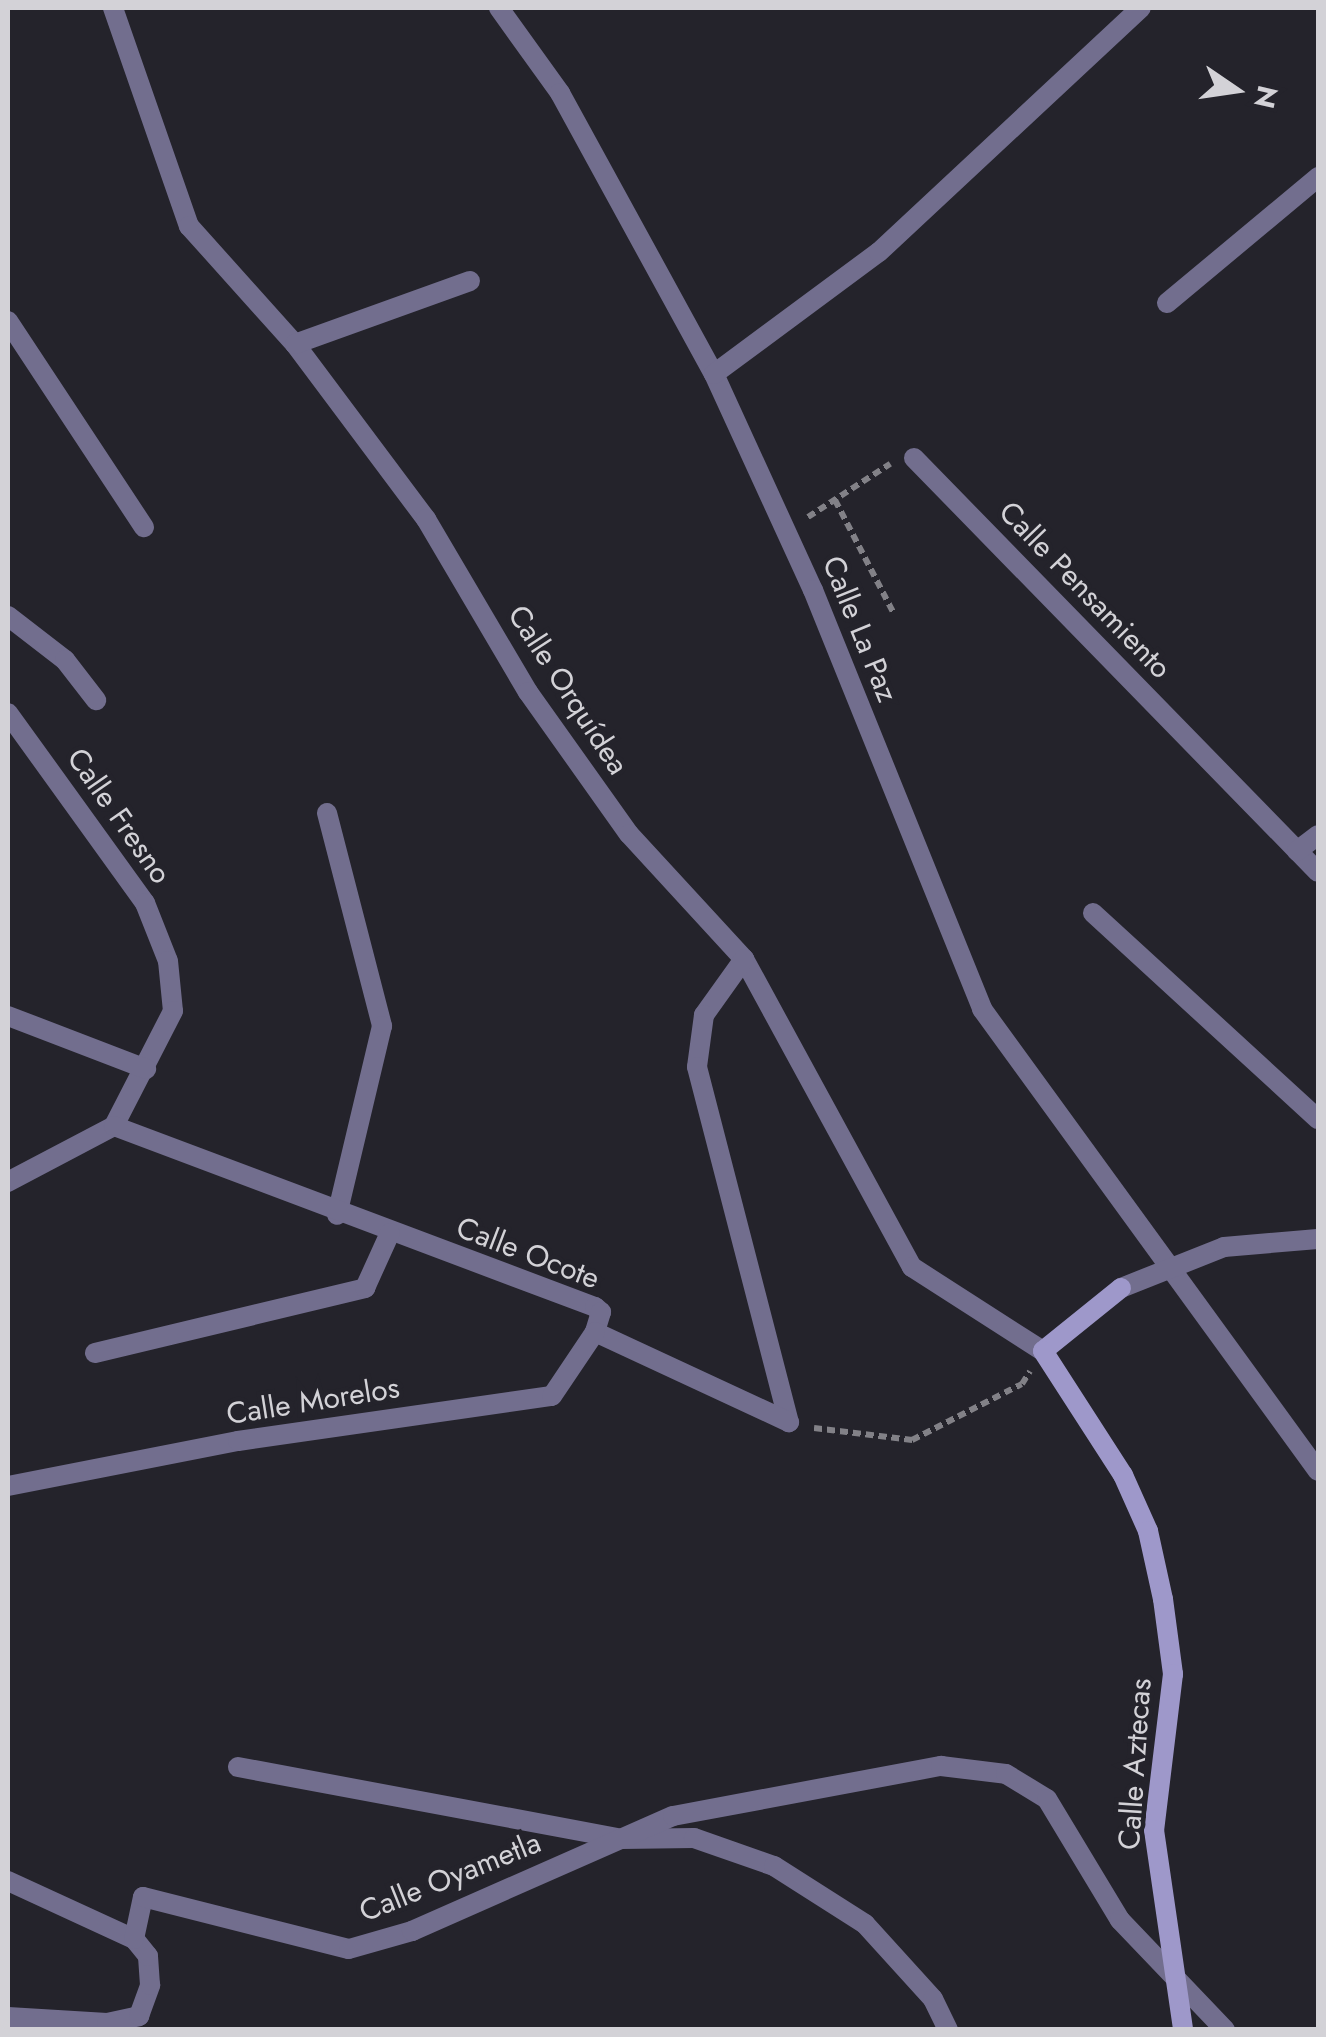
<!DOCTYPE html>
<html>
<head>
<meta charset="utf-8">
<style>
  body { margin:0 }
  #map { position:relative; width:1326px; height:2037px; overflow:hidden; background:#24232b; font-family:Jost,sans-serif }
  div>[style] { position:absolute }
  .path>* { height:6px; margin-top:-3px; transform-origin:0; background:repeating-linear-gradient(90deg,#828187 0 8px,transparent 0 13px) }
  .street>* { height:20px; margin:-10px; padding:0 10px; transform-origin:10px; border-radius:10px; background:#726e8e }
  .secondary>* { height:20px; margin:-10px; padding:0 10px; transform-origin:10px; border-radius:10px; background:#9e98ca }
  span { translate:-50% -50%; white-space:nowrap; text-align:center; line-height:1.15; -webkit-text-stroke:9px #24232b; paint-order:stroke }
  .street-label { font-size:30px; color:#d3d2d7 }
  .frame { position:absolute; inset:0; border:10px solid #d3d2d7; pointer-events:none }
  .north { position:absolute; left:1186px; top:40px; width:100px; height:100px; -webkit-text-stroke:8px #24232b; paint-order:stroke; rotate:103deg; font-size:28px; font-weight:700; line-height:40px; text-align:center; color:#d3d2d7 }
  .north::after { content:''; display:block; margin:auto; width:35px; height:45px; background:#d3d2d7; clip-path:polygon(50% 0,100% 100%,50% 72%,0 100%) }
</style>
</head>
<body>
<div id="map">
  <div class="path">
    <i style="left:835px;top:500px;width:126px;rotate:62.6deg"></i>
    <i style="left:808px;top:517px;width:98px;rotate:-32.9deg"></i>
    <i style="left:814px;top:1428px;width:99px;rotate:7deg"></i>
    <i style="left:912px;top:1440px;width:123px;rotate:-27deg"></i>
    <i style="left:1022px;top:1384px;width:15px;rotate:-58deg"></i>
  </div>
  <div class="street">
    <i style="left:113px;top:8px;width:231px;rotate:70.8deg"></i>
    <i style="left:189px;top:226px;width:159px;rotate:48.1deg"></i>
    <i style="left:295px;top:344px;width:219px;rotate:53.2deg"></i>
    <i style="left:426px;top:519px;width:201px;rotate:59.5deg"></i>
    <i style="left:528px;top:692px;width:174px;rotate:54.6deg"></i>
    <i style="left:629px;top:834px;width:170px;rotate:47.4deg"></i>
    <i style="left:744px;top:959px;width:351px;rotate:61.4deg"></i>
    <i style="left:912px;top:1267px;width:156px;rotate:32.7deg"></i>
    <i style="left:499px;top:8px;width:105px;rotate:54.3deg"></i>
    <i style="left:560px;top:93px;width:320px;rotate:61.3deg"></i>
    <i style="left:714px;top:374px;width:238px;rotate:65.4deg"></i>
    <i style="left:813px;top:590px;width:452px;rotate:68deg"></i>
    <i style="left:982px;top:1009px;width:571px;rotate:53.97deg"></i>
    <i style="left:1167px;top:303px;width:197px;rotate:-39.8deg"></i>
    <i style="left:8px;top:321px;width:247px;rotate:56.6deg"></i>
    <i style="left:295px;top:344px;width:186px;rotate:-19.8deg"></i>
    <i style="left:714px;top:374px;width:205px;rotate:-36.5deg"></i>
    <i style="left:879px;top:252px;width:358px;rotate:-43deg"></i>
    <i style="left:914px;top:458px;width:578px;rotate:45.7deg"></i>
    <i style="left:8px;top:616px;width:72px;rotate:37.7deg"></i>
    <i style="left:65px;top:660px;width:51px;rotate:52.2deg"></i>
    <i style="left:8px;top:713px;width:234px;rotate:54.2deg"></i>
    <i style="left:145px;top:903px;width:62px;rotate:68.4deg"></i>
    <i style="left:168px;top:961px;width:50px;rotate:84.3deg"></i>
    <i style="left:173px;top:1011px;width:129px;rotate:117.2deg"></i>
    <i style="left:114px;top:1126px;width:120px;rotate:152.2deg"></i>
    <i style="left:327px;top:813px;width:220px;rotate:75.5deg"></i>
    <i style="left:382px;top:1026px;width:194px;rotate:103.4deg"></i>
    <i style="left:1297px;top:851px;width:26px;rotate:-37deg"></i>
    <i style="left:1093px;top:913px;width:305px;rotate:42.5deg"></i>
    <i style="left:744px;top:959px;width:69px;rotate:125.5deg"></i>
    <i style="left:704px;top:1015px;width:52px;rotate:97.7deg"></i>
    <i style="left:697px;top:1067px;width:367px;rotate:75.5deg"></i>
    <i style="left:8px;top:1016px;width:148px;rotate:21deg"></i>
    <i style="left:114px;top:1126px;width:514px;rotate:20.62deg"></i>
    <i style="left:595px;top:1307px;width:8px;rotate:40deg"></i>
    <i style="left:601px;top:1312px;width:21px;rotate:107deg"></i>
    <i style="left:595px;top:1332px;width:214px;rotate:24.9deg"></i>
    <i style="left:1121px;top:1288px;width:111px;rotate:-21.7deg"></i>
    <i style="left:1224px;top:1247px;width:94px;rotate:-4.9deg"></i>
    <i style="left:95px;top:1353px;width:278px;rotate:-13.5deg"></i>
    <i style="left:365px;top:1288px;width:60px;rotate:-65.6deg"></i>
    <i style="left:8px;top:1486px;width:234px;rotate:-11.1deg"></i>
    <i style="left:238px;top:1441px;width:317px;rotate:-8.2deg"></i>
    <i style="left:552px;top:1396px;width:77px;rotate:-56.1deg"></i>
    <i style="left:238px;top:1767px;width:390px;rotate:10.6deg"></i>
    <i style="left:621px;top:1839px;width:73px;rotate:-0.8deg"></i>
    <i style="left:694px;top:1838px;width:85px;rotate:19.3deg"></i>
    <i style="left:774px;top:1866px;width:108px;rotate:32.5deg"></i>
    <i style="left:865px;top:1924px;width:101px;rotate:47.8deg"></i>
    <i style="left:933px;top:1999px;width:34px;rotate:64deg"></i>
    <i style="left:8px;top:1881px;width:139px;rotate:24.7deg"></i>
    <i style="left:8px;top:2017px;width:99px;rotate:3.5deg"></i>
    <i style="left:107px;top:2023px;width:33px;rotate:-12deg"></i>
    <i style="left:139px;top:2016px;width:33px;rotate:-70deg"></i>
    <i style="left:150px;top:1985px;width:29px;rotate:-94deg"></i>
    <i style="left:148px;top:1956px;width:22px;rotate:-129deg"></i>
    <i style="left:134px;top:1939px;width:43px;rotate:-77.9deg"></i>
    <i style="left:143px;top:1897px;width:212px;rotate:14.2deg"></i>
    <i style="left:349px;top:1949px;width:66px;rotate:-15.9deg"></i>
    <i style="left:412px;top:1931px;width:285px;rotate:-23.8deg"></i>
    <i style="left:673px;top:1816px;width:273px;rotate:-10.6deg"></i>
    <i style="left:941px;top:1766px;width:65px;rotate:7deg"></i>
    <i style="left:1006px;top:1774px;width:48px;rotate:31.4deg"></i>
    <i style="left:1047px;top:1799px;width:141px;rotate:58.9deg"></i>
    <i style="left:1120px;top:1920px;width:152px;rotate:46.3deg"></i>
  </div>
  <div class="secondary">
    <i style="left:1121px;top:1288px;width:100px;rotate:141.1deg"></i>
    <i style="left:1043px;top:1351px;width:148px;rotate:57.2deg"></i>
    <i style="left:1123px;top:1475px;width:61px;rotate:65.9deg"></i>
    <i style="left:1148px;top:1531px;width:70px;rotate:77.6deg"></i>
    <i style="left:1163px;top:1599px;width:76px;rotate:82.4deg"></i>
    <i style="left:1173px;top:1674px;width:157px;rotate:96.9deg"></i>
    <i style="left:1154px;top:1830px;width:202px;rotate:81.7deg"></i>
  </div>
  <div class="street-label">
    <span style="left:1085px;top:590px;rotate:46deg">Calle Pensamiento</span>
    <span style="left:860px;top:629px;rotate:68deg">Calle La Paz</span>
    <span style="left:568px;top:690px;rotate:57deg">Calle Orquídea</span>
    <span style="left:119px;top:816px;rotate:55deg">Calle Fresno</span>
    <span style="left:528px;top:1253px;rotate:21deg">Calle Ocote</span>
    <span style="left:313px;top:1401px;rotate:-9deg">Calle Morelos</span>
    <span style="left:1135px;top:1764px;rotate:-86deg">Calle Aztecas</span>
    <span style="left:450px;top:1877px;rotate:-22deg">Calle Oyametla</span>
  </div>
  <div class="frame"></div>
  <div class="north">N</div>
</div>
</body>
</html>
